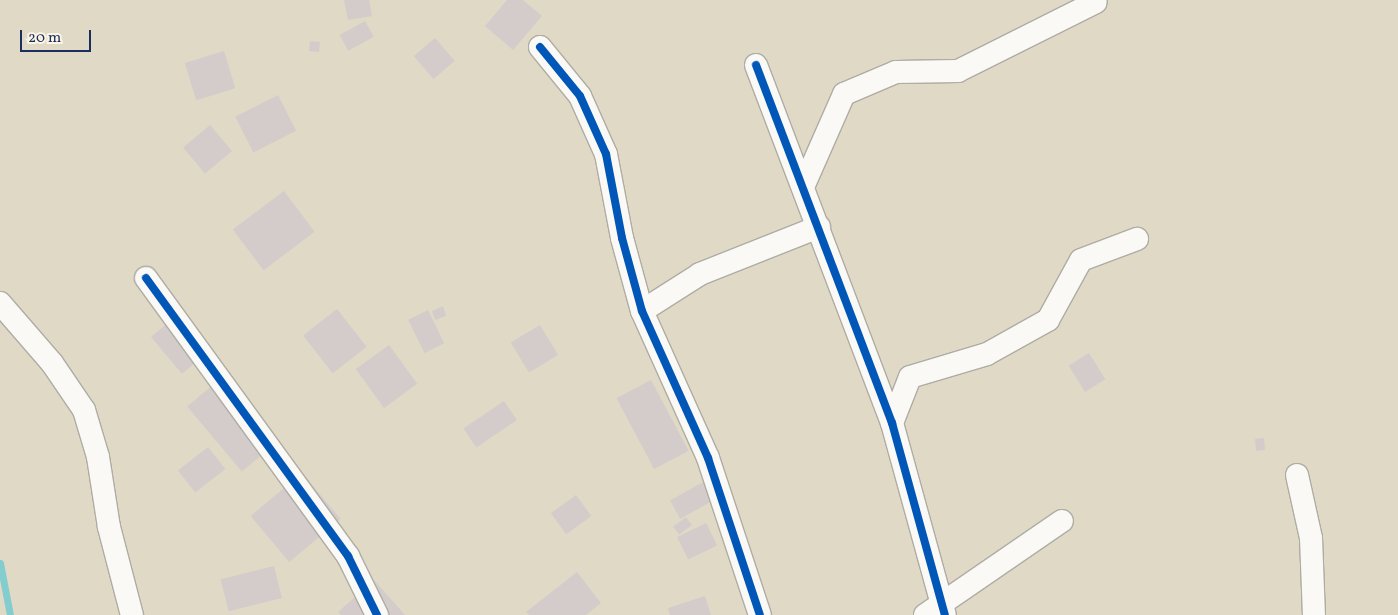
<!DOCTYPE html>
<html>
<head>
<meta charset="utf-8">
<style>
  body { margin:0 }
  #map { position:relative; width:1398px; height:615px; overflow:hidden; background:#e0d9c6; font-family:Vollkorn,serif }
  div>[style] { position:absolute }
  .stream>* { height:7px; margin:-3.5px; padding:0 3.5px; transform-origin:3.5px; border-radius:3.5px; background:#83cdce }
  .building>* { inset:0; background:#d3cccb; transform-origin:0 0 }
  .roads { filter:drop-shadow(1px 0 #aeaca4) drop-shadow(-1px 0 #aeaca4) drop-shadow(0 1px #aeaca4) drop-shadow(0 -1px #aeaca4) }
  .street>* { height:22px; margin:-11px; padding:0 11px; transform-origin:11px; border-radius:11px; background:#faf9f6 }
  .cycleway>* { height:8px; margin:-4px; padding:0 4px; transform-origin:4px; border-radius:4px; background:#0057b8 }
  span { translate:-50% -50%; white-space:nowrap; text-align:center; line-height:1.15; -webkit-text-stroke:4.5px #fcf5e5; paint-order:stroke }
  .scale { position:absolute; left:20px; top:30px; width:71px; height:22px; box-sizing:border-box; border:2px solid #1b2f5e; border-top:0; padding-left:6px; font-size:15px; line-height:18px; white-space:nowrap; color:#1b2f5e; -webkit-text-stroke:4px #fcf5e5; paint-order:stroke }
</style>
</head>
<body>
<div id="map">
  <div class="stream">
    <i style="left:0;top:563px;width:53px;rotate:79.1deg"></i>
  </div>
  <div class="building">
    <i style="clip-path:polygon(344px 0,369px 0,372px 16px,348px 20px)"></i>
    <i style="clip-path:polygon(507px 0,523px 0,542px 16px,513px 50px,485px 26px)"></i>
    <i style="left:365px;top:21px;width:18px;height:29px;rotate:61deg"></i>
    <i style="left:435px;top:38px;width:30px;height:28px;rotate:49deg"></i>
    <i style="left:310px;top:41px;width:10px;height:10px;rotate:6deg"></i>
    <i style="left:224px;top:51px;width:39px;height:41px;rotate:73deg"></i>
    <i style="left:278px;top:95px;width:40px;height:48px;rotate:63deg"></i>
    <i style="left:210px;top:125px;width:34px;height:35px;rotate:50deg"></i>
    <i style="left:284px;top:191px;width:51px;height:64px;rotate:53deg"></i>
    <i style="clip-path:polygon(443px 306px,446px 316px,435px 320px,432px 311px)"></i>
    <i style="left:337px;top:309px;width:48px;height:43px;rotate:52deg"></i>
    <i style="left:428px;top:310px;width:37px;height:22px;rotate:64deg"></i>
    <i style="left:181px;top:312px;width:48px;height:39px;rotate:50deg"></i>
    <i style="left:540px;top:325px;width:35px;height:34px;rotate:59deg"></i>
    <i style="left:389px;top:345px;width:48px;height:41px;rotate:54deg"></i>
    <i style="left:1089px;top:353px;width:31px;height:24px;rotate:58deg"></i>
    <i style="left:651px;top:380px;width:80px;height:39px;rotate:62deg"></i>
    <i style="left:214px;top:384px;width:85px;height:35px;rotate:50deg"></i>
    <i style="left:504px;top:401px;width:23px;height:49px;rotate:56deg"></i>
    <i style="left:1264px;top:438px;width:12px;height:9px;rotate:85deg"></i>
    <i style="left:208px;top:447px;width:28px;height:38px;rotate:52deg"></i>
    <i style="left:302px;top:473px;width:60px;height:67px;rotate:50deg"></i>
    <i style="left:705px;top:481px;width:21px;height:40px;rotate:61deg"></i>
    <i style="left:576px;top:495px;width:26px;height:31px;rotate:54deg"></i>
    <i style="left:686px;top:517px;width:10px;height:16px;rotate:53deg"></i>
    <i style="left:706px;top:523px;width:25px;height:32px;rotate:64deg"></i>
    <i style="left:274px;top:566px;width:33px;height:55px;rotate:76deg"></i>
    <i style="clip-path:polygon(577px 572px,601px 603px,586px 615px,529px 615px,526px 612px)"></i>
    <i style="clip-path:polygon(374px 580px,405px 615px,341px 615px,338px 612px)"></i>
    <i style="clip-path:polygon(705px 596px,711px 615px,670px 615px,668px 608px)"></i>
  </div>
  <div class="roads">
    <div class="street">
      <i style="left:540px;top:47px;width:63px;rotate:50.8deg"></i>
      <i style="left:580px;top:96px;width:64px;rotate:65.9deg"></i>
      <i style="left:606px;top:154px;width:86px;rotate:79.2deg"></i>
      <i style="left:622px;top:238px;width:76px;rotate:74.7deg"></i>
      <i style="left:642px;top:311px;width:161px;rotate:65.8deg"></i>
      <i style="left:708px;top:458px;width:165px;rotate:71.7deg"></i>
      <i style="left:756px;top:65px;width:383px;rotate:69.2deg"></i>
      <i style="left:892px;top:423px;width:199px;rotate:74.6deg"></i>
      <i style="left:803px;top:187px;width:102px;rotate:-66.2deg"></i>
      <i style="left:844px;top:94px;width:56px;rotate:-22.9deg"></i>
      <i style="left:896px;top:72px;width:62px;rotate:-0.9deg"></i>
      <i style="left:958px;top:71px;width:154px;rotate:-26.6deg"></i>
      <i style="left:146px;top:278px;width:344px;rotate:54deg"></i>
      <i style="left:348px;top:556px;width:66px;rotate:63.8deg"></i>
      <i style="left:0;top:303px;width:79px;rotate:49.1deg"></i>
      <i style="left:52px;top:363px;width:57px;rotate:55.8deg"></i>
      <i style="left:84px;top:410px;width:49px;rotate:73.4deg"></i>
      <i style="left:98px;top:457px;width:71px;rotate:81.1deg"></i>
      <i style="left:109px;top:527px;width:91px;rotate:75.4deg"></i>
      <i style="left:642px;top:311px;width:69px;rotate:-32.5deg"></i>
      <i style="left:700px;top:274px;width:128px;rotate:-21.6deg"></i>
      <i style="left:892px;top:423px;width:49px;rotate:-68.6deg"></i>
      <i style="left:910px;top:377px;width:80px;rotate:-16.6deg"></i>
      <i style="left:987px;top:354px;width:70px;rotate:-29.1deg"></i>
      <i style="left:1048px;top:320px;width:68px;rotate:-61.2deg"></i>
      <i style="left:1081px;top:260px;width:60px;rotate:-20.6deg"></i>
      <i style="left:1297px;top:475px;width:65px;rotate:77.5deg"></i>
      <i style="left:1311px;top:538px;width:77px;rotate:87.8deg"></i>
      <i style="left:925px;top:615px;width:166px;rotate:-34.5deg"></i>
    </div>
  </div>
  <div class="cycleway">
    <i style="left:540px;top:47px;width:63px;rotate:50.8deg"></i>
    <i style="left:580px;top:96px;width:64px;rotate:65.9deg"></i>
    <i style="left:606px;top:154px;width:86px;rotate:79.2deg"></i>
    <i style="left:622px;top:238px;width:76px;rotate:74.7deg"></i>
    <i style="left:642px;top:311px;width:161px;rotate:65.8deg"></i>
    <i style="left:708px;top:458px;width:165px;rotate:71.7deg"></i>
    <i style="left:756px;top:65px;width:383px;rotate:69.2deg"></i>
    <i style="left:892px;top:423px;width:199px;rotate:74.6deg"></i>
    <i style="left:146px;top:278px;width:344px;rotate:54deg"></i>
    <i style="left:348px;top:556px;width:66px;rotate:63.8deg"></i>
  </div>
  <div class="scale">20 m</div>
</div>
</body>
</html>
